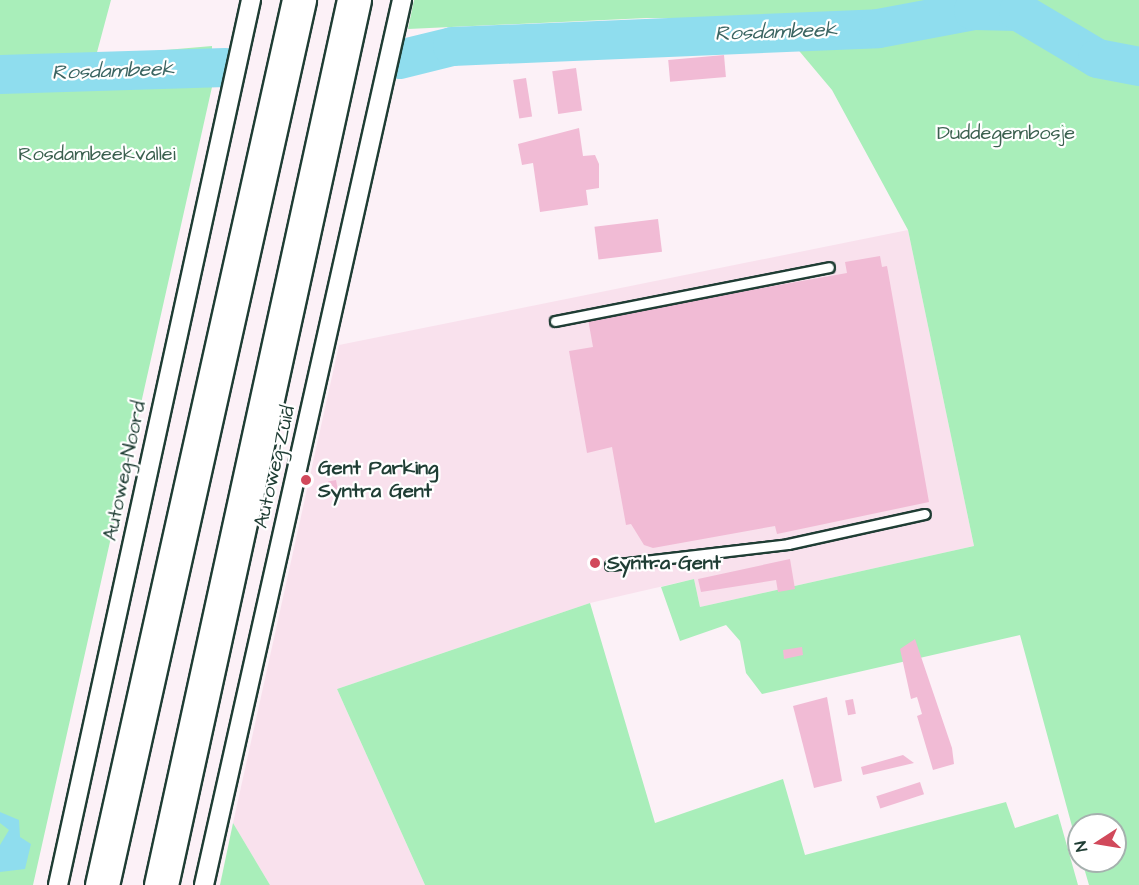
<!DOCTYPE html>
<html>
<head>
<meta charset="utf-8">
<style>
  body { margin:0 }
  #map { position:relative; width:1139px; height:885px; overflow:hidden; background:#fcf1f7; font-family:"Architects Daughter",sans-serif }
  div>[style] { position:absolute }
  .built>* { inset:0; background:#f9e1ed }
  .green>* { inset:0; background:#a9eeba }
  .water>* { inset:0; background:#8fddee }
  .river>* { height:39px; margin:-19.5px; padding:0 19.5px; transform-origin:19.5px; border-radius:19.5px; background:#8fddee }
  .building>* { inset:0; background:#f1bbd5; transform-origin:0 0 }
  .roads { filter:drop-shadow(2px 0 #1f3d34) drop-shadow(-2px 0 #1f3d34) drop-shadow(0 2px #1f3d34) drop-shadow(0 -2px #1f3d34) }
  .lane>* { height:9px; margin:-4.5px; padding:0 4.5px; transform-origin:4.5px; border-radius:4.5px; background:#fff }
  .street>* { height:18px; margin:-9px; padding:0 9px; transform-origin:9px; border-radius:9px; background:#fff }
  .highway>* { height:33px; margin:-16.5px; padding:0 16.5px; transform-origin:16.5px; border-radius:16.5px; background:#fff }
  .dots>* { width:16px; height:16px; translate:-50% -50%; box-sizing:border-box; border:3px solid #fff; border-radius:50% }
  span { translate:-50% -50%; white-space:nowrap; text-align:center; line-height:1.15; -webkit-text-stroke:4.5px #fff; paint-order:stroke }
  .park-label { font-size:20px; color:#3b604f }
  .street-label { font-size:20px; color:#1f3d34 }
  .poi-label { font-size:20px; color:#1f3d34; font-weight:700 }
  .left { translate:0 -50%; text-align:left }
  .water-label { font-size:21px; color:#3b6562; font-style:italic }
  .north { position:absolute; left:1067px; top:813px; width:60px; height:60px; box-sizing:border-box; background:#fff; border:2px solid #a5b1ae; border-radius:50%; rotate:258deg; font-size:16px; font-weight:700; line-height:24px; text-align:center; color:#1f3d34 }
  .north::after { content:''; display:block; margin:auto; width:21px; height:27px; background:#d1495b; clip-path:polygon(50% 0,100% 100%,50% 72%,0 100%) }
</style>
</head>
<body>
<div id="map">
  <div class="built">
    <i style="clip-path:polygon(908px 230px,974px 546px,700px 607px,694px 579px,590px 603px,337px 689px,425px 885px,270px 885px,233px 823px,339px 345px)"></i>
  </div>
  <div class="green">
    <i style="clip-path:polygon(0 0,111px 0,96px 56px,212px 46px,212px 87px,33px 885px,0 885px)"></i>
    <i style="clip-path:polygon(414px 0,1139px 0,1139px 885px,1089px 885px,1082px 861px,1115px 861px,1115px 825px,1079px 825px,1079px 852px,1020px 635px,762px 694px,746px 673px,740px 641px,726px 625px,680px 641px,661px 587px,694px 579px,700px 607px,974px 546px,908px 230px,832px 90px,795px 46px,755px 19px,647px 18px,408px 29px)"></i>
    <i style="clip-path:polygon(590px 603px,655px 823px,783px 779px,805px 855px,1006px 802px,1015px 828px,1058px 814px,1078px 885px,425px 885px,337px 689px)"></i>
    <i style="clip-path:polygon(233px 823px,270px 885px,220px 885px)"></i>
  </div>
  <div class="water">
    <i style="clip-path:polygon(0 812px,19px 820px,20px 837px,31px 844px,25px 869px,0 872px,0 845px,9px 830px,0 823px)"></i>
  </div>
  <div class="river">
    <i style="left:399px;top:59px;width:55px;rotate:-13.8deg"></i>
    <i style="left:452px;top:46px;width:426px;rotate:-2.4deg"></i>
    <i style="left:878px;top:28px;width:97px;rotate:-10.7deg"></i>
    <i style="left:973px;top:10px;width:45px;rotate:1.3deg"></i>
    <i style="left:1018px;top:11px;width:92px;rotate:30.7deg"></i>
    <i style="left:1097px;top:58px;width:43px;rotate:10.8deg"></i>
    <i style="left:0;top:74px;width:225px;rotate:-1.8deg"></i>
  </div>
  <div class="building">
    <i style="left:724px;top:55px;width:22px;height:56px;rotate:85deg"></i>
    <i style="left:576px;top:68px;width:43px;height:24px;rotate:82deg"></i>
    <i style="left:526px;top:78px;width:39px;height:13px;rotate:81deg"></i>
    <i style="clip-path:polygon(579px 128px,583px 156px,595px 155px,599px 164px,599px 188px,586px 190px,588px 205px,540px 212px,533px 163px,522px 165px,518px 144px)"></i>
    <i style="left:658px;top:219px;width:33px;height:64px;rotate:83deg"></i>
    <i style="clip-path:polygon(880px 256px,882px 267px,887px 266px,929px 502px,777px 534px,775px 526px,653px 548px,644px 545px,631px 524px,626px 525px,612px 447px,587px 453px,569px 351px,593px 347px,588px 319px,847px 273px,845px 262px)"></i>
    <i style="left:336px;top:480px;width:11px;height:8px;rotate:80deg"></i>
    <i style="clip-path:polygon(790px 559px,795px 589px,778px 592px,776px 580px,701px 592px,698px 579px)"></i>
    <i style="clip-path:polygon(915px 639px,952px 748px,954px 764px,933px 770px,917px 716px,922px 714px,917px 697px,911px 699px,900px 649px)"></i>
    <i style="clip-path:polygon(802px 647px,803px 655px,784px 659px,783px 650px)"></i>
    <i style="clip-path:polygon(827px 697px,842px 781px,814px 788px,793px 706px)"></i>
    <i style="left:853px;top:699px;width:15px;height:8px;rotate:79deg"></i>
    <i style="clip-path:polygon(903px 755px,914px 763px,863px 775px,861px 767px)"></i>
    <i style="left:920px;top:782px;width:13px;height:46px;rotate:72deg"></i>
  </div>
  <div class="roads">
    <div class="lane">
      <i style="left:555px;top:321px;width:279px;rotate:-11.1deg"></i>
      <i style="left:610px;top:565px;width:179px;rotate:-6.7deg"></i>
      <i style="left:788px;top:544px;width:140px;rotate:-12.4deg"></i>
    </div>
    <div class="street">
      <i style="left:58px;top:885px;width:906px;rotate:-77.7deg"></i>
      <i style="left:204px;top:885px;width:907px;rotate:-77.39deg"></i>
    </div>
    <div class="highway">
      <i style="left:102px;top:885px;width:907px;rotate:-77.45deg"></i>
      <i style="left:161px;top:885px;width:906px;rotate:-77.7deg"></i>
    </div>
  </div>
  <div class="dots">
    <i style="left:306px;top:480px;background:#d1495b"></i>
    <i style="left:595px;top:563px;background:#d1495b"></i>
  </div>
  <div class="park-label">
    <span style="left:1006px;top:133px">Duddegembosje</span>
    <span style="left:97px;top:154px">Rosdambeekvallei</span>
  </div>
  <div class="street-label">
    <span style="left:275px;top:467px;rotate:-77deg">Autoweg-Zuid</span>
    <span style="left:125px;top:471px;rotate:-78deg">Autoweg-Noord</span>
  </div>
  <div class="poi-label">
    <span class="left" style="left:318px;top:480px">Gent Parking<br>Syntra Gent</span>
    <span class="left" style="left:607px;top:563px">Syntra Gent</span>
  </div>
  <div class="water-label">
    <span style="left:776px;top:32px;rotate:-2deg">Rosdambeek</span>
    <span style="left:113px;top:71px;rotate:-2deg">Rosdambeek</span>
  </div>
  <div class="north">N</div>
</div>
</body>
</html>
